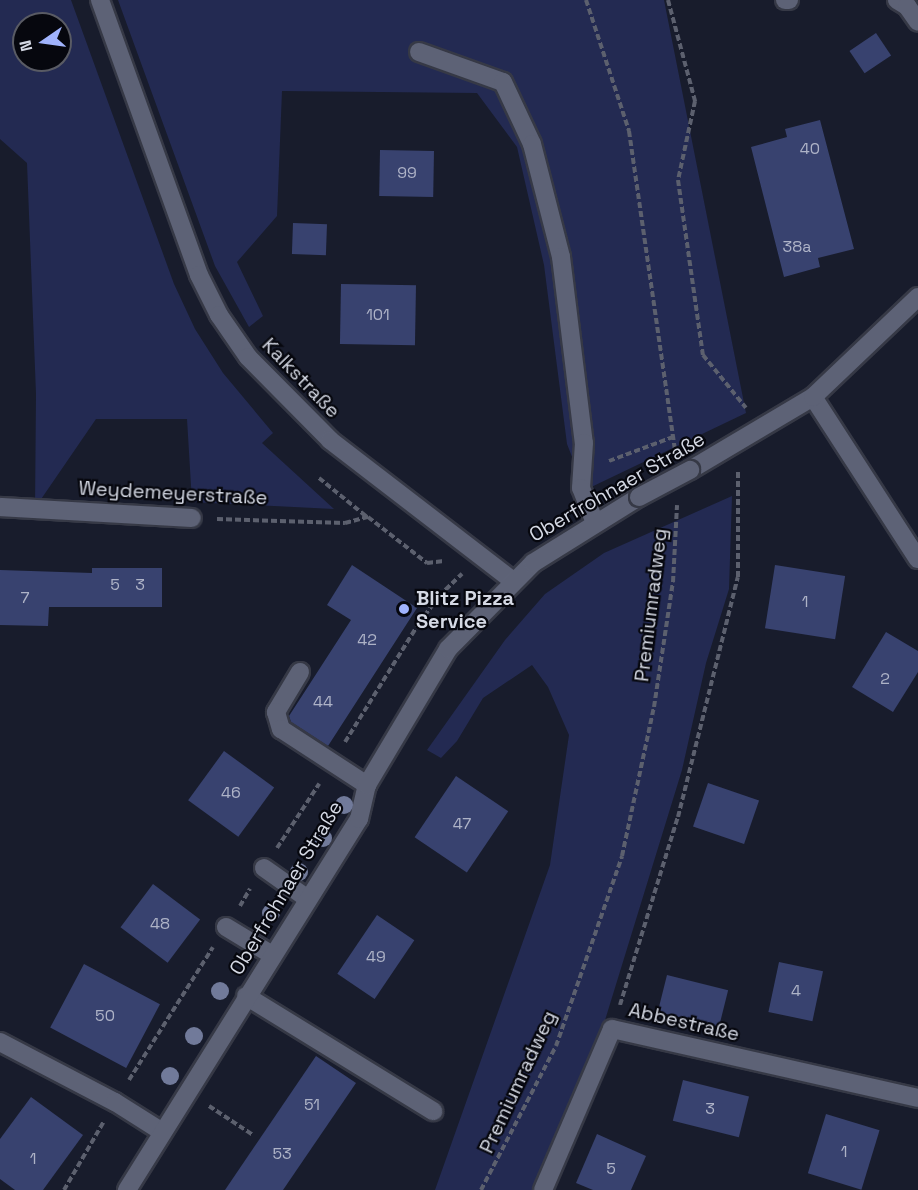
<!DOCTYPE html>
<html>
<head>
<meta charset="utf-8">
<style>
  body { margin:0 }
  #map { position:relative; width:918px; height:1190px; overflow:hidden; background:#181c2c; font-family:"Space Grotesk",sans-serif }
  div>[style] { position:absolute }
  .green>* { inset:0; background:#232a52 }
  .building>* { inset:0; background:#38426f; transform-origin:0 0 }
  .path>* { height:4px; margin-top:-2px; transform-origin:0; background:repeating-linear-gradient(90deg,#5c606e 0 6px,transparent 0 9px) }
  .roads { filter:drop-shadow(2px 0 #363946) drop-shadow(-2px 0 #363946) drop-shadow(0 2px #363946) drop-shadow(0 -2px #363946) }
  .lane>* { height:18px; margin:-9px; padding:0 9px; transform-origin:9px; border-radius:9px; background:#5d6276 }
  .street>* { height:18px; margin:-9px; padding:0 9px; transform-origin:9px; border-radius:9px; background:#5d6276 }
  .secondary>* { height:18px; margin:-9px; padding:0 9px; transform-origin:9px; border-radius:9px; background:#5d6276 }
  .bridges { filter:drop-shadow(2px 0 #363946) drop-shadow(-2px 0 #363946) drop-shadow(0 2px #363946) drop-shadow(0 -2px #363946) }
  .secondary-bridge>* { height:18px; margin:-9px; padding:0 9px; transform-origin:9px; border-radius:9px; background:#5d6276 }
  .trees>* { width:18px; height:18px; margin:-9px; border-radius:50%; background:#717a9a }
  .dots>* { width:16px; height:16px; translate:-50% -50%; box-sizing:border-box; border:3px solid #06070e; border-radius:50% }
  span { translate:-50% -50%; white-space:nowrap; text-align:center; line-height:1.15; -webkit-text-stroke:4.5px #06070e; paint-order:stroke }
  .number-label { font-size:16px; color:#aeb3c7 }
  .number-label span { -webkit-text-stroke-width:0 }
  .street-label { font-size:20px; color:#d5d9e4 }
  .poi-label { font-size:20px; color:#d5d9e4; font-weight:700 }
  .left { translate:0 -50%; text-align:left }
  .north { position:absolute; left:12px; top:12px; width:60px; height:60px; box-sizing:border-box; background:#06070e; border:2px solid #595b64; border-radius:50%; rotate:257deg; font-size:16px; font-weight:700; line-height:24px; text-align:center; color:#d5d9e4 }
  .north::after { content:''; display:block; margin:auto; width:21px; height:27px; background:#a0b3fd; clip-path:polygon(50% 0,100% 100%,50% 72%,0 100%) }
</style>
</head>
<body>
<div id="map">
  <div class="green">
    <i style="clip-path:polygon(evenodd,0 0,71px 0,174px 284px,195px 329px,223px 373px,273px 433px,262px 443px,334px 509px,192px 502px,187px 419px,96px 419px,35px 508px,36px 394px,27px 163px,0 139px,0 0,24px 24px,60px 24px,60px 60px,24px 60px,24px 24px)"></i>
    <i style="clip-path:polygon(118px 0,664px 0,746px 413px,585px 490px,567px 444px,544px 265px,517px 147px,477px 93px,282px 91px,277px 216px,237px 262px,263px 316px,249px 327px,215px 266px)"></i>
    <i style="clip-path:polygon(732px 496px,729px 589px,706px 663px,682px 770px,602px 1030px,533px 1190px,435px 1190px,550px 865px,569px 735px,548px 687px,532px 665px,483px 698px,457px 741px,441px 758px,427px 750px,505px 640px,545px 594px,604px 553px)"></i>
  </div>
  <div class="building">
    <i style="left:876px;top:33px;width:27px;height:32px;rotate:56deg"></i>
    <i style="clip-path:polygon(820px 120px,854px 249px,818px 258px,820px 267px,784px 277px,751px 147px,787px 137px,785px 129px)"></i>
    <i style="left:380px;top:150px;width:54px;height:46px;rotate:1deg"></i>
    <i style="left:293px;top:223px;width:34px;height:31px;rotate:2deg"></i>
    <i style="left:341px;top:284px;width:75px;height:60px;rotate:1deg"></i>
    <i style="clip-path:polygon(352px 565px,417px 608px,328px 746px,291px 722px,289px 716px,351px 620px,327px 605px)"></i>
    <i style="left:775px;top:565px;width:71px;height:64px;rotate:9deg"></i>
    <i style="clip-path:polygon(92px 568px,162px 568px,162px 607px,49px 607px,48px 626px,0 625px,0 570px,92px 573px)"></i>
    <i style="clip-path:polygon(886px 632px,918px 651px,918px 672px,893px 712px,852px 687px)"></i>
    <i style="left:224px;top:751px;width:62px;height:61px;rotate:36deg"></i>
    <i style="left:456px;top:776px;width:63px;height:74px;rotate:34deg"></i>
    <i style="left:708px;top:783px;width:54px;height:46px;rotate:19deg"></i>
    <i style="left:153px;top:884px;width:59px;height:54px;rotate:37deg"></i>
    <i style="left:377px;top:915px;width:45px;height:71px;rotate:34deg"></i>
    <i style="left:779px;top:962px;width:45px;height:51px;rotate:12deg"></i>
    <i style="left:84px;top:964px;width:86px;height:72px;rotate:28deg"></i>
    <i style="left:667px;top:975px;width:63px;height:38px;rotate:14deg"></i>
    <i style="clip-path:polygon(316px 1056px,356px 1083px,283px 1190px,225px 1190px)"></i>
    <i style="left:683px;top:1080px;width:68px;height:42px;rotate:14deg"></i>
    <i style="clip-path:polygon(31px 1097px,83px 1135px,43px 1190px,15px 1190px,0 1179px,0 1139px)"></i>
    <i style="left:826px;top:1114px;width:56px;height:62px;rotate:17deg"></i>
    <i style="clip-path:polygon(597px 1134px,646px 1156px,631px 1190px,593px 1190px,576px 1183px)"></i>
  </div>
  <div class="path">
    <i style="left:586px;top:0;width:138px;rotate:71.8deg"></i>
    <i style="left:629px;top:131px;width:322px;rotate:81.8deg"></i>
    <i style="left:668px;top:0;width:105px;rotate:75deg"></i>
    <i style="left:695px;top:101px;width:81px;rotate:102.1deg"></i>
    <i style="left:678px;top:180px;width:177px;rotate:81.9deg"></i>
    <i style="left:703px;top:355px;width:68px;rotate:50.9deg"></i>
    <i style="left:609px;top:461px;width:68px;rotate:-20.6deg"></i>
    <i style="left:319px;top:478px;width:62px;rotate:39.1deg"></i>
    <i style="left:217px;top:519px;width:128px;rotate:1.8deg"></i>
    <i style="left:345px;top:523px;width:24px;rotate:-15deg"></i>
    <i style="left:368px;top:517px;width:75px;rotate:37.9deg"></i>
    <i style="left:427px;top:563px;width:17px;rotate:-7deg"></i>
    <i style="left:345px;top:742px;width:140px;rotate:-58.1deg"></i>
    <i style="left:419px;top:623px;width:34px;rotate:-53deg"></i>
    <i style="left:439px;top:596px;width:32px;rotate:-44deg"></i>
    <i style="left:277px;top:848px;width:77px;rotate:-56.7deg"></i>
    <i style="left:240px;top:906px;width:20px;rotate:-60deg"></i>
    <i style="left:620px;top:1005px;width:197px;rotate:-72.9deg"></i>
    <i style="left:678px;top:817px;width:247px;rotate:-76deg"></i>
    <i style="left:738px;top:577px;width:106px;rotate:-90deg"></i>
    <i style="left:129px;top:1080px;width:157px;rotate:-57.7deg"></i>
    <i style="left:209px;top:1106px;width:53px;rotate:33.4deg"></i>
    <i style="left:64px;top:1190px;width:78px;rotate:-59.8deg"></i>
    <i style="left:481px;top:1190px;width:162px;rotate:-62.5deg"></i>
    <i style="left:556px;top:1046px;width:201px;rotate:-70.8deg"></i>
    <i style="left:622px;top:856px;width:152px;rotate:-77.9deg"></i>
    <i style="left:654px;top:707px;width:126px;rotate:-81.4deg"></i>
    <i style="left:673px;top:582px;width:77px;rotate:-87deg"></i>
  </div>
  <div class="roads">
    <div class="lane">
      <i style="left:785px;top:0;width:4px"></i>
      <i style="left:897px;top:0;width:12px;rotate:31deg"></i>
      <i style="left:907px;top:6px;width:19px;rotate:55deg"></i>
      <i style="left:419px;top:52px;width:89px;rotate:19.7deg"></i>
      <i style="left:503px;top:82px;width:68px;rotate:64.9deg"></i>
      <i style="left:532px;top:144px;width:117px;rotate:75.6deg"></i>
      <i style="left:561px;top:257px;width:187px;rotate:83deg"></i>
      <i style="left:584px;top:443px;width:45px;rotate:93.8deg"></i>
      <i style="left:581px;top:488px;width:37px;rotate:68deg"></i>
      <i style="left:300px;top:672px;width:47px;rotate:121deg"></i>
      <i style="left:276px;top:712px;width:18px;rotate:74deg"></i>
      <i style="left:281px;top:729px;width:103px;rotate:33.1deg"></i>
      <i style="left:264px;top:868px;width:54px;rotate:35.2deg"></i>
      <i style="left:226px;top:927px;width:54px;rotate:31.3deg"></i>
      <i style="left:246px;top:996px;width:220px;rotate:31.6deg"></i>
    </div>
    <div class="street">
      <i style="left:813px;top:397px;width:193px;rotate:57.1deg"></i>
      <i style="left:0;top:507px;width:192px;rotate:3.3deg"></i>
      <i style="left:0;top:1042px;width:130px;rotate:27.6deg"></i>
      <i style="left:115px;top:1102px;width:54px;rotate:32.2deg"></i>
      <i style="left:543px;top:1190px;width:175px;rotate:-66.8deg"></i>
      <i style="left:612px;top:1029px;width:314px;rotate:12.7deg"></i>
    </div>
    <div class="secondary">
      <i style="left:100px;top:0;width:292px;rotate:70.2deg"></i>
      <i style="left:199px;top:275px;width:45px;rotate:63.4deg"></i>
      <i style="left:219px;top:315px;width:51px;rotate:55.4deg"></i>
      <i style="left:248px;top:357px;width:117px;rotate:45.3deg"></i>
      <i style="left:330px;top:440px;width:231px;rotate:37.6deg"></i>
      <i style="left:690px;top:470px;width:143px;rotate:-30.7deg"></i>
      <i style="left:813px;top:397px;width:145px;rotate:-43.6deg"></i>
      <i style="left:127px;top:1190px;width:438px;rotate:-58deg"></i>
      <i style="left:359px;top:819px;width:35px;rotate:-77deg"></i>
      <i style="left:367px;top:785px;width:158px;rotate:-59.2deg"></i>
      <i style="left:448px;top:649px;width:121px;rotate:-45.3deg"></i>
      <i style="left:533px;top:563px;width:125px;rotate:-31.9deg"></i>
    </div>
  </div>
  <div class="bridges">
    <div class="secondary-bridge">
      <i style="left:639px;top:497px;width:58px;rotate:-27.9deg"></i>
    </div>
  </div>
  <div class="trees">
    <i style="left:344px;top:805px"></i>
    <i style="left:323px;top:838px"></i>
    <i style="left:299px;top:872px"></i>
    <i style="left:271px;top:913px"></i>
    <i style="left:220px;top:991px"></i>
    <i style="left:194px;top:1036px"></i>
    <i style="left:170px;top:1076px"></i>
  </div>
  <div class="dots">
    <i style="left:404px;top:609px;background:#a0b3fd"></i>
  </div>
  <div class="number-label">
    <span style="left:810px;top:149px">40</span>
    <span style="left:407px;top:173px">99</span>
    <span style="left:797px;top:247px">38a</span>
    <span style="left:378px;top:315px">101</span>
    <span style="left:115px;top:585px">5</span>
    <span style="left:140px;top:585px">3</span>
    <span style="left:25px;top:598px">7</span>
    <span style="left:805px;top:602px">1</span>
    <span style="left:367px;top:640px">42</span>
    <span style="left:885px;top:679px">2</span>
    <span style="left:323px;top:702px">44</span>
    <span style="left:231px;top:793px">46</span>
    <span style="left:462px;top:824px">47</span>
    <span style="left:160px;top:924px">48</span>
    <span style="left:376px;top:957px">49</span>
    <span style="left:796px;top:991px">4</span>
    <span style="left:105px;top:1016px">50</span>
    <span style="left:312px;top:1105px">51</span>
    <span style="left:710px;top:1109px">3</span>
    <span style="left:844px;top:1152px">1</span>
    <span style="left:282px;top:1154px">53</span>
    <span style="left:33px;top:1159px">1</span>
    <span style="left:611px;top:1169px">5</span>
  </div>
  <div class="street-label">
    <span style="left:301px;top:378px;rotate:46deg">Kalkstraße</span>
    <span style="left:617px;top:487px;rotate:-30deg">Oberfrohnaer Straße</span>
    <span style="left:173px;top:493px;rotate:3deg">Weydemeyerstraße</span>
    <span style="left:651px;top:605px;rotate:-83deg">Premiumradweg</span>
    <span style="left:286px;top:888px;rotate:-59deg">Oberfrohnaer Straße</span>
    <span style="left:684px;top:1022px;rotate:13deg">Abbestraße</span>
    <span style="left:518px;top:1082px;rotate:-65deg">Premiumradweg</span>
  </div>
  <div class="poi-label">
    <span class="left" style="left:416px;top:610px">Blitz Pizza<br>Service</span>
  </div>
  <div class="north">N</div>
</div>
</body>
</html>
